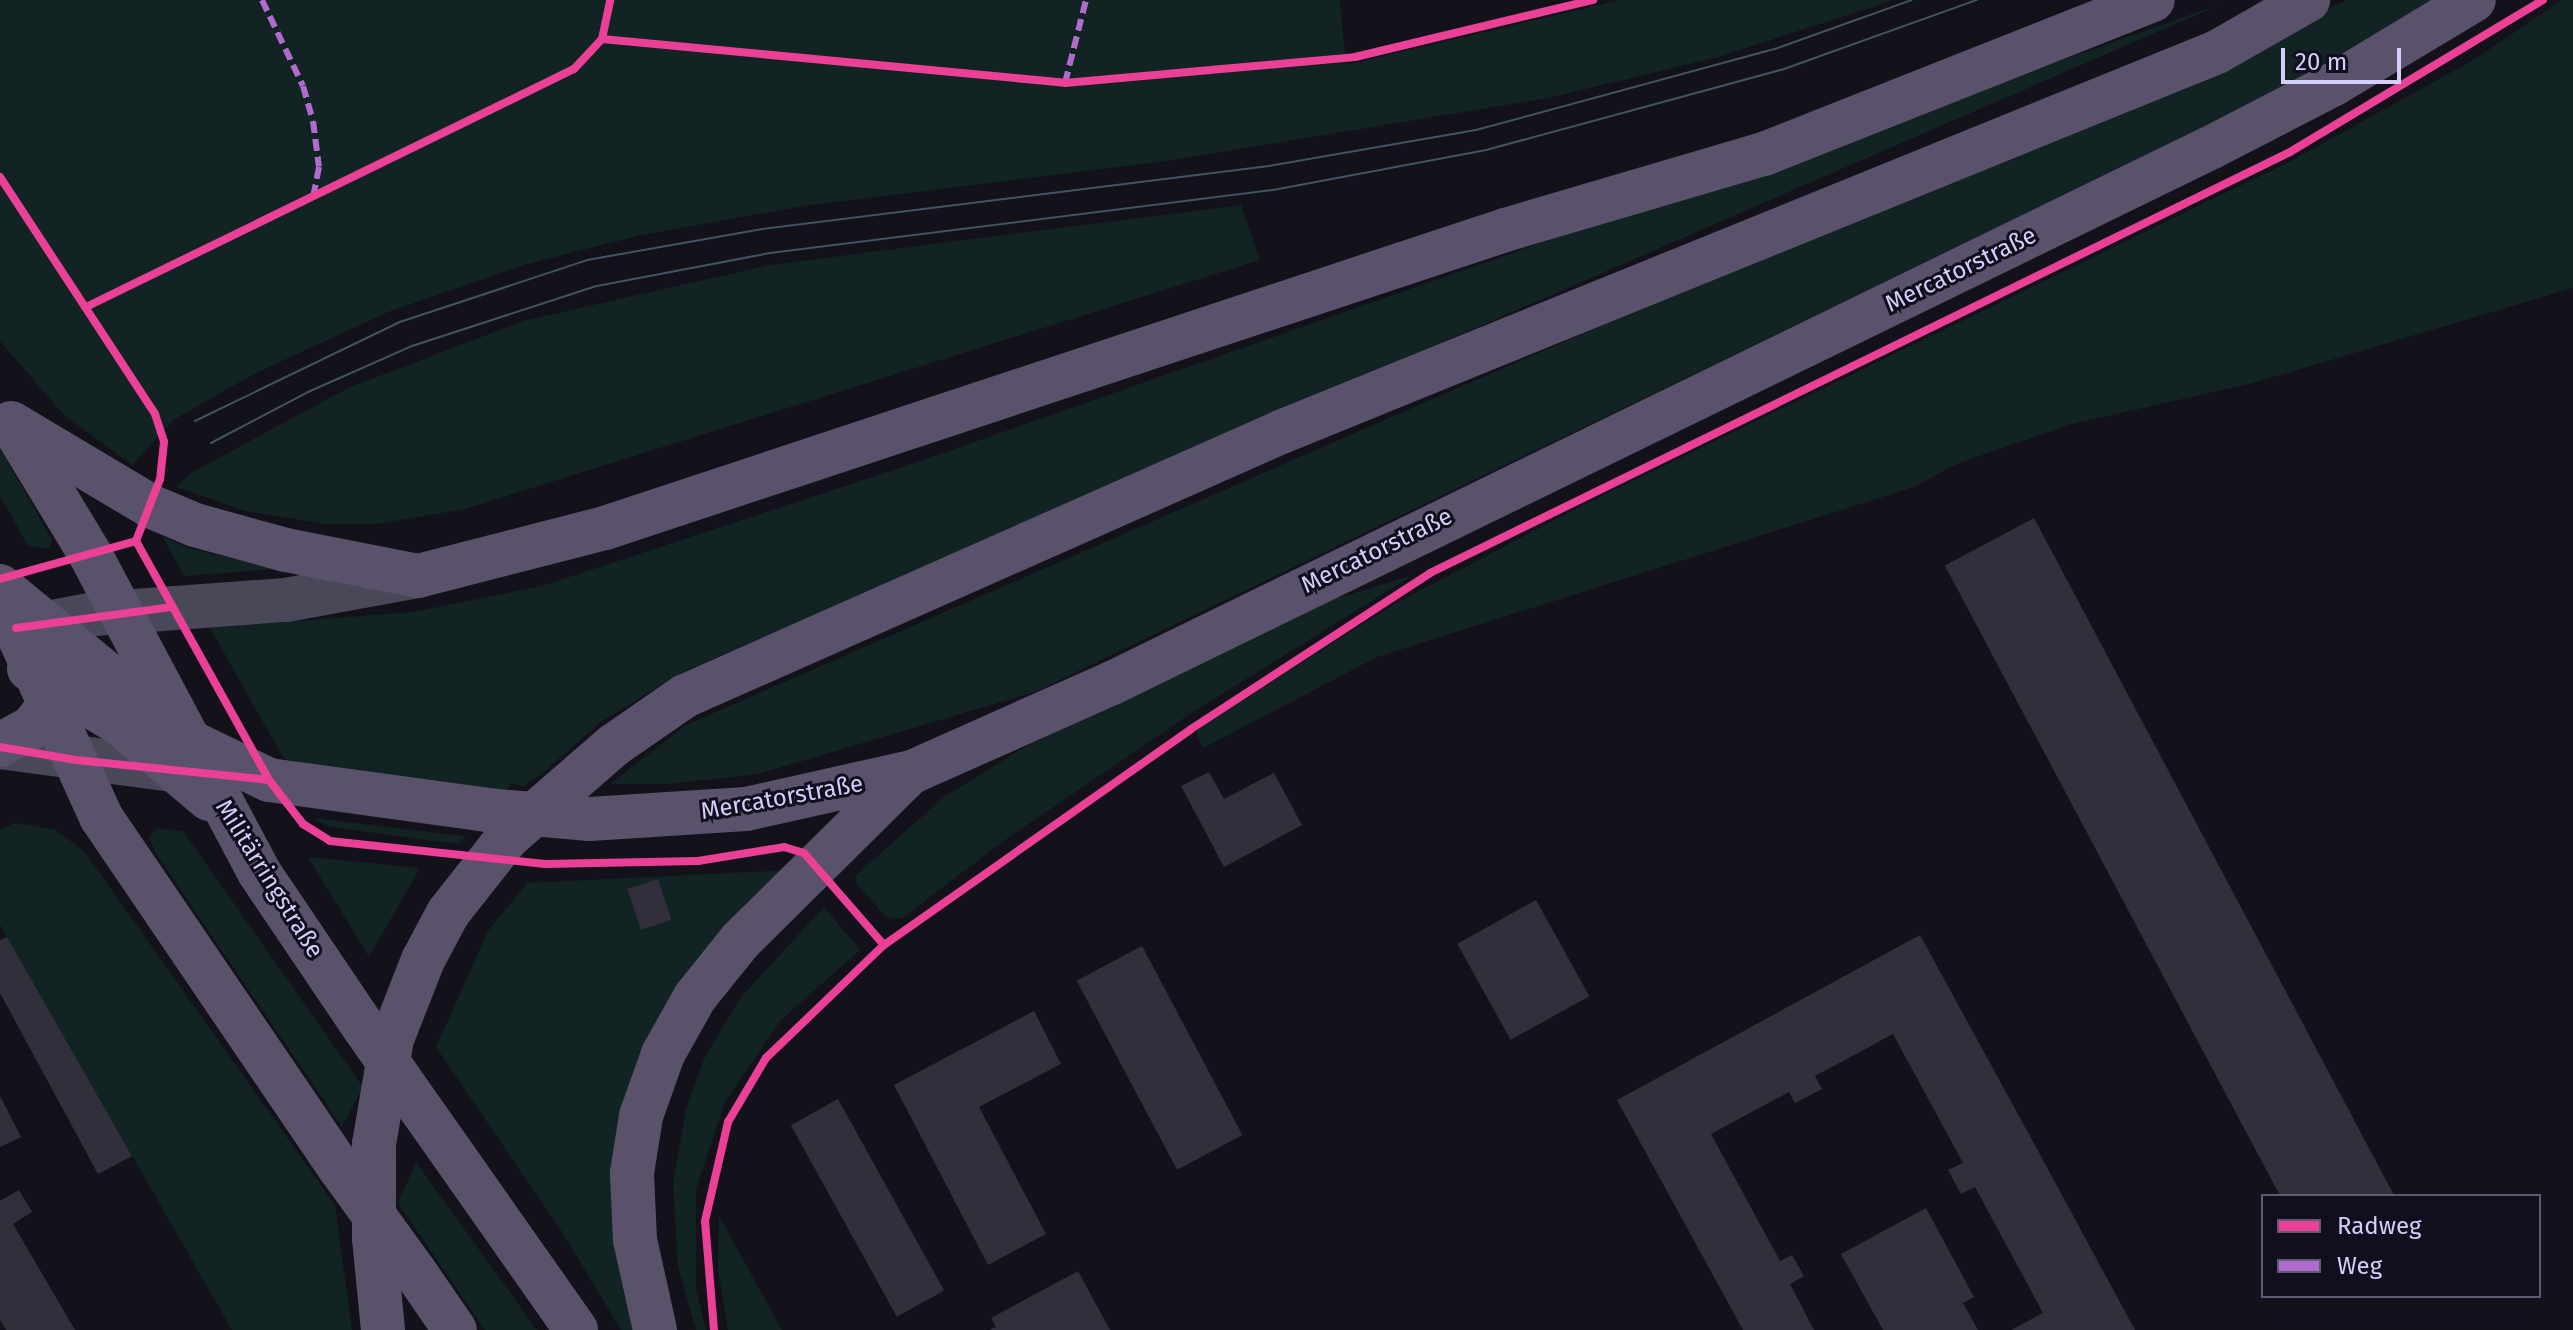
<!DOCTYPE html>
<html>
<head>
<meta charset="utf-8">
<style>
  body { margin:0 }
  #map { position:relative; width:2573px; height:1330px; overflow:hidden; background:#13121a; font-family:"Fira Sans",sans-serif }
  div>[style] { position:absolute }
  .green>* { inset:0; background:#122324 }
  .building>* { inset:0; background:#312f3c; transform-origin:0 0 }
  .minor>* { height:44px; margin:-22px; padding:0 22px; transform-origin:22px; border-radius:22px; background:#484859 }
  .major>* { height:44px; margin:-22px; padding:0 22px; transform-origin:22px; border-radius:22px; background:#5a526a }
  .tram>* { height:2px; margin:-1px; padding:0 1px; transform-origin:1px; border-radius:1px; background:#425361 }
  .major-bridge>* { height:44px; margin:-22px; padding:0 22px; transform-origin:22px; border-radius:22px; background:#5a526a }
  .quiet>* { height:6px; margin-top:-3px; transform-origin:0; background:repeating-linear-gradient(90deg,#b06ccc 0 12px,transparent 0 18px) }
  .cycleway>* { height:8px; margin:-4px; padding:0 4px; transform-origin:4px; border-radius:4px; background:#ea4096 }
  span { translate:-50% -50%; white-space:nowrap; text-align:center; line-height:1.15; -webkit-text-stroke:6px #110e1d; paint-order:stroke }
  .street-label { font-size:24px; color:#d4cffa }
  .legend { position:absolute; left:2261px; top:1194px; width:280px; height:104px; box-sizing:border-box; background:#110e1d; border:2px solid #5f5b75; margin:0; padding:10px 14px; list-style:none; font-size:24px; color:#d4cffa }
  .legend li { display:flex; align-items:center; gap:16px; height:40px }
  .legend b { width:40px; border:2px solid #5f5b75 }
  .scale { position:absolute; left:2281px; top:48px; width:120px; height:36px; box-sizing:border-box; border:4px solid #d4cffa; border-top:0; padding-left:10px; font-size:24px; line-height:28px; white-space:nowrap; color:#d4cffa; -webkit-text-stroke:6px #110e1d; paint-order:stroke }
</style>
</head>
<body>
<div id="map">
  <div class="green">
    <i style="clip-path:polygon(0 0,1340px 0,1346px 65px,1620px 0,1894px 0,1718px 57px,1549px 98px,1160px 162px,809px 205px,642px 235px,527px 264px,388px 312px,256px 373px,173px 420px,132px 465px,63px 414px,0 341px)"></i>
    <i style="clip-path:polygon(2347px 0,2434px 0,2284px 86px,2100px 178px,1035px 692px,758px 774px,669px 784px,610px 784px,686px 725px)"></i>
    <i style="clip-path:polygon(2562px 0,2573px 0,2573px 288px,2253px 383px,2072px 424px,1959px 463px,1914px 487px,1377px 657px,1203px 748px,1195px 730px,1393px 605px,1579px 507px,2289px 162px,2475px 59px)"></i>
    <i style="clip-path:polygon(2224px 3px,683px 672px,602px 721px,539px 776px,523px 786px,511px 784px,501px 795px,284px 759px,210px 628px,413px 612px,542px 586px,906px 466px)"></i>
    <i style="clip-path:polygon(1241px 205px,1260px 260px,465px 509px,377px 524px,325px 524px,245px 511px,177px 487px,189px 474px,348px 388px,523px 321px,769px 265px)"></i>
    <i style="clip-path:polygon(0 448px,52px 540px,49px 548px,29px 547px,0 496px)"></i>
    <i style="clip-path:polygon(162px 536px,189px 548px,275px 569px,184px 576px)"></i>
    <i style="clip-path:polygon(1413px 575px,1187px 716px,1005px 840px,901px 919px,886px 917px,856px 883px,855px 876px,944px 797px,1026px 746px,1328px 601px)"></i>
    <i style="clip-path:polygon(312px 818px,465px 836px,459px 844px,330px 827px)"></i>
    <i style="clip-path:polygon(14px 823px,54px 829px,84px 851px,335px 1205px,352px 1330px,232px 1330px,0 925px,0 830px)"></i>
    <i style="clip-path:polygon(158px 828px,183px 831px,363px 1087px,342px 1127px,156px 854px,149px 837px)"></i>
    <i style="clip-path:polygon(308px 857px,420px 868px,369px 957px)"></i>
    <i style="clip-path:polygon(790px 870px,645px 1055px,641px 1330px,621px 1330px,564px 1235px,436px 1047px,488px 931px,527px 883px)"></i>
    <i style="clip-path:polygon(824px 907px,860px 950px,781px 1020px,725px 1102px,696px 1189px,696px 1290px,706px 1330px,696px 1330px,678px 1266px,673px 1183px,686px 1109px,704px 1059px,741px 997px)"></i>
    <i style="clip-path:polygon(416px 1162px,537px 1330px,485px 1330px,398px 1203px)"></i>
    <i style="clip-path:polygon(719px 1216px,782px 1330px,728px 1330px,718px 1270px)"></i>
  </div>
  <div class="building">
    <i style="left:2034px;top:518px;width:767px;height:101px;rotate:62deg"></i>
    <i style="clip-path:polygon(1209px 772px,1224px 799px,1274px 773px,1302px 825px,1224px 867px,1181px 786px)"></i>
    <i style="left:658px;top:879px;width:43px;height:32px;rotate:72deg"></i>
    <i style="left:1536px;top:900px;width:110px;height:90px;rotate:61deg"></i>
    <i style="clip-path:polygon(1920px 935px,2031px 1138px,2135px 1330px,2011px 1330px,2043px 1313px,1975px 1187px,1961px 1194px,1948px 1170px,1963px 1163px,1893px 1034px,1815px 1076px,1822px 1089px,1795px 1103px,1789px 1092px,1711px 1134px,1780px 1261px,1792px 1255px,1804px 1276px,1790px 1284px,1814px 1330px,1743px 1330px,1617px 1100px)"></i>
    <i style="clip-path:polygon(7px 937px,132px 1156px,98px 1174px,0 993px,0 940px)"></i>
    <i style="left:1142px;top:946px;width:214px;height:74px;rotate:62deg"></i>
    <i style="clip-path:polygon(1034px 1011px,1061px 1064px,979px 1107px,1046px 1234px,988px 1265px,894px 1085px)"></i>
    <i style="clip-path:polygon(0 1096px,21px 1137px,0 1147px)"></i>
    <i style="left:838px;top:1099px;width:219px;height:54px;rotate:61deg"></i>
    <i style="clip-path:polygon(19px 1190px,32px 1212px,13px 1224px,75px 1330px,6px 1330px,0 1320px,0 1201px)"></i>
    <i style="clip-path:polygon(1926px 1208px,1974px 1297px,1963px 1303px,1978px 1330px,1883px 1330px,1841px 1254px)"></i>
    <i style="clip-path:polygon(1078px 1271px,1110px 1330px,989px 1330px,996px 1327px,991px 1318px)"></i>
  </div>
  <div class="minor">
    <i style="left:14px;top:629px;width:81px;rotate:-10.6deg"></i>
    <i style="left:94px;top:614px;width:193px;rotate:-4.2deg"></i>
    <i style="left:286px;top:600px;width:133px;rotate:-10.4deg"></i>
    <i style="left:0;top:747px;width:197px;rotate:7.6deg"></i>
  </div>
  <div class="major">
    <i style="left:11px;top:423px;width:162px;rotate:30.8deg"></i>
    <i style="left:150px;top:506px;width:49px;rotate:22.9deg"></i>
    <i style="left:195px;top:525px;width:94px;rotate:15.4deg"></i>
    <i style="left:286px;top:550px;width:135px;rotate:11.1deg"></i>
    <i style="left:418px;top:576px;width:193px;rotate:-14.4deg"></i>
    <i style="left:605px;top:528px;width:948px;rotate:-18.32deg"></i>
    <i style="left:1505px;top:230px;width:270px;rotate:-16.4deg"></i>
    <i style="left:1764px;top:154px;width:418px;rotate:-21.6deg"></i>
    <i style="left:15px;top:430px;width:145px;rotate:58.8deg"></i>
    <i style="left:90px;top:554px;width:360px;rotate:62deg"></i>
    <i style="left:259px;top:872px;width:189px;rotate:56deg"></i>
    <i style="left:0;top:586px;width:244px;rotate:39.4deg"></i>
    <i style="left:189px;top:741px;width:89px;rotate:26deg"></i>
    <i style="left:269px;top:780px;width:220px;rotate:7.8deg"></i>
    <i style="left:0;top:595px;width:244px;rotate:65.5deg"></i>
    <i style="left:101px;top:817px;width:423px;rotate:55.8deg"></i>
    <i style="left:29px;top:669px;width:105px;rotate:31deg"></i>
    <i style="left:119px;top:723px;width:118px;rotate:40.2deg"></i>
    <i style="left:0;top:745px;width:37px;rotate:-29deg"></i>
    <i style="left:32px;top:727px;width:53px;rotate:-51.2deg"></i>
    <i style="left:590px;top:819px;width:156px;rotate:-3.7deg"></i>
    <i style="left:746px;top:809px;width:170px;rotate:-12.6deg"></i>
    <i style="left:912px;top:772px;width:217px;rotate:-24deg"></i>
    <i style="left:1110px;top:684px;width:1224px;rotate:-25.98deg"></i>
    <i style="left:2210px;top:148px;width:140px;rotate:-27.3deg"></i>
    <i style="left:2334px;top:84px;width:163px;rotate:-31deg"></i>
    <i style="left:423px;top:1112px;width:266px;rotate:54.9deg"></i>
    <i style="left:415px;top:1272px;width:70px;rotate:55.4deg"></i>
    <i style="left:383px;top:1330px;width:91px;rotate:-95.6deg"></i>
    <i style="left:374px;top:1239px;width:95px;rotate:-90deg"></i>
    <i style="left:374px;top:1144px;width:107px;rotate:-80.3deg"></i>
    <i style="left:392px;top:1039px;width:85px;rotate:-68.6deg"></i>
    <i style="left:423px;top:960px;width:53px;rotate:-62deg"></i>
    <i style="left:448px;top:913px;width:95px;rotate:-51.8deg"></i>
    <i style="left:507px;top:838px;width:142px;rotate:-41deg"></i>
    <i style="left:614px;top:745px;width:86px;rotate:-34.6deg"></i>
    <i style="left:685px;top:696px;width:652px;rotate:-23.89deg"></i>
    <i style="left:1281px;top:432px;width:1010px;rotate:-22.1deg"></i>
    <i style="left:2217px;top:52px;width:105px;rotate:-29.7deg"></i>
    <i style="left:655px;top:1330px;width:92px;rotate:-102.5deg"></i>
    <i style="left:635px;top:1240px;width:67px;rotate:-92.6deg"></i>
    <i style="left:632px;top:1173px;width:58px;rotate:-81deg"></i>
    <i style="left:641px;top:1116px;width:66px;rotate:-70.5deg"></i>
    <i style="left:663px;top:1054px;width:65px;rotate:-60.7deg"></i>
    <i style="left:695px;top:997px;width:72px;rotate:-51.2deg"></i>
    <i style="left:740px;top:941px;width:233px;rotate:-44.7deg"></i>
  </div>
  <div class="tram">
    <i style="left:195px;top:421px;width:228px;rotate:-25.8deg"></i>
    <i style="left:400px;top:322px;width:197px;rotate:-18.3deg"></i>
    <i style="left:587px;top:260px;width:178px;rotate:-10deg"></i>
    <i style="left:762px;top:229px;width:511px;rotate:-7.08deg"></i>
    <i style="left:1269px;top:166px;width:210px;rotate:-9.9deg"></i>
    <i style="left:1476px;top:130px;width:310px;rotate:-15.2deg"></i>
    <i style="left:1775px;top:49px;width:145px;rotate:-19.7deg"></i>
    <i style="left:211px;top:443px;width:110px;rotate:-27.7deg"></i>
    <i style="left:308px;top:392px;width:114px;rotate:-23.9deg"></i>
    <i style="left:412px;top:346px;width:194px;rotate:-18deg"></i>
    <i style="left:597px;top:286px;width:176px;rotate:-10.8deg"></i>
    <i style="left:770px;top:253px;width:507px;rotate:-7.14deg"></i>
    <i style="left:1273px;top:190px;width:217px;rotate:-10.6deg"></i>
    <i style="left:1486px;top:150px;width:309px;rotate:-15.2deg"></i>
    <i style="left:1784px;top:69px;width:205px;rotate:-19.7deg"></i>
  </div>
  <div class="major-bridge">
    <i style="left:487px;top:810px;width:103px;rotate:5deg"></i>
    <i style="left:365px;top:1029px;width:101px;rotate:55.1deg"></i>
    <i style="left:339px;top:1167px;width:130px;rotate:54.1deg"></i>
  </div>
  <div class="quiet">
    <i style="left:262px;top:0;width:95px;rotate:64.5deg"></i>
    <i style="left:303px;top:86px;width:36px;rotate:74deg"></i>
    <i style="left:313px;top:121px;width:46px;rotate:82.6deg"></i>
    <i style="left:319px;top:167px;width:31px;rotate:101deg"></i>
    <i style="left:1065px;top:83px;width:86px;rotate:-75.8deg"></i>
  </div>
  <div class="cycleway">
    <i style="left:602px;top:39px;width:465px;rotate:5.4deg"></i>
    <i style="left:1065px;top:83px;width:291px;rotate:-5.1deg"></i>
    <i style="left:1355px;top:57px;width:245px;rotate:-13.5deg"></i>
    <i style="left:0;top:177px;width:283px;rotate:56.8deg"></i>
    <i style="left:155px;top:414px;width:29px;rotate:72deg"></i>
    <i style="left:164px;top:442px;width:37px;rotate:96deg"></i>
    <i style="left:160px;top:479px;width:66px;rotate:111.2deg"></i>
    <i style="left:136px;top:541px;width:274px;rotate:60.9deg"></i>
    <i style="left:269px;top:780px;width:56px;rotate:52.3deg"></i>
    <i style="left:303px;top:824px;width:32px;rotate:32deg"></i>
    <i style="left:330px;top:841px;width:216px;rotate:6.1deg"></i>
    <i style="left:545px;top:864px;width:153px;rotate:-1.1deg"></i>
    <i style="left:698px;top:861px;width:87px;rotate:-9.2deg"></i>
    <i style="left:784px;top:847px;width:21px;rotate:17deg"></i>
    <i style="left:804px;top:853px;width:122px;rotate:49deg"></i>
    <i style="left:86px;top:307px;width:543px;rotate:-26deg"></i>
    <i style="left:574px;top:69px;width:41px;rotate:-47deg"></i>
    <i style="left:602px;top:39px;width:40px;rotate:-78deg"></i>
    <i style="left:0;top:579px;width:141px;rotate:-15.6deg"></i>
    <i style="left:16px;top:628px;width:156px;rotate:-7.7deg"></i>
    <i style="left:0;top:747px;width:77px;rotate:9.7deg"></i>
    <i style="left:76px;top:760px;width:194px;rotate:5.9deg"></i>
    <i style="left:714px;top:1330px;width:109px;rotate:-94.7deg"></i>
    <i style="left:705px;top:1221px;width:102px;rotate:-76.9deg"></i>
    <i style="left:728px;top:1122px;width:74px;rotate:-59.3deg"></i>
    <i style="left:766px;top:1058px;width:163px;rotate:-43.8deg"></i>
    <i style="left:884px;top:945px;width:375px;rotate:-35.1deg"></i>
    <i style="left:1191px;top:729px;width:285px;rotate:-33.1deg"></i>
    <i style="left:1430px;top:573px;width:958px;rotate:-26.08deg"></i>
    <i style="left:2290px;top:152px;width:295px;rotate:-31deg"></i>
  </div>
  <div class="street-label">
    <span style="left:1961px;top:270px;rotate:-26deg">Mercatorstraße</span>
    <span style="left:1377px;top:551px;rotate:-26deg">Mercatorstraße</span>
    <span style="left:782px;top:798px;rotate:-10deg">Mercatorstraße</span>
    <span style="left:269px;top:879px;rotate:58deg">Militärringstraße</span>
  </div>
  <ul class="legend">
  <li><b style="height:10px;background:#ea4096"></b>Radweg</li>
  <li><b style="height:10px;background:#b06ccc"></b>Weg</li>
  </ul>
  <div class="scale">20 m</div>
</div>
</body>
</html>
